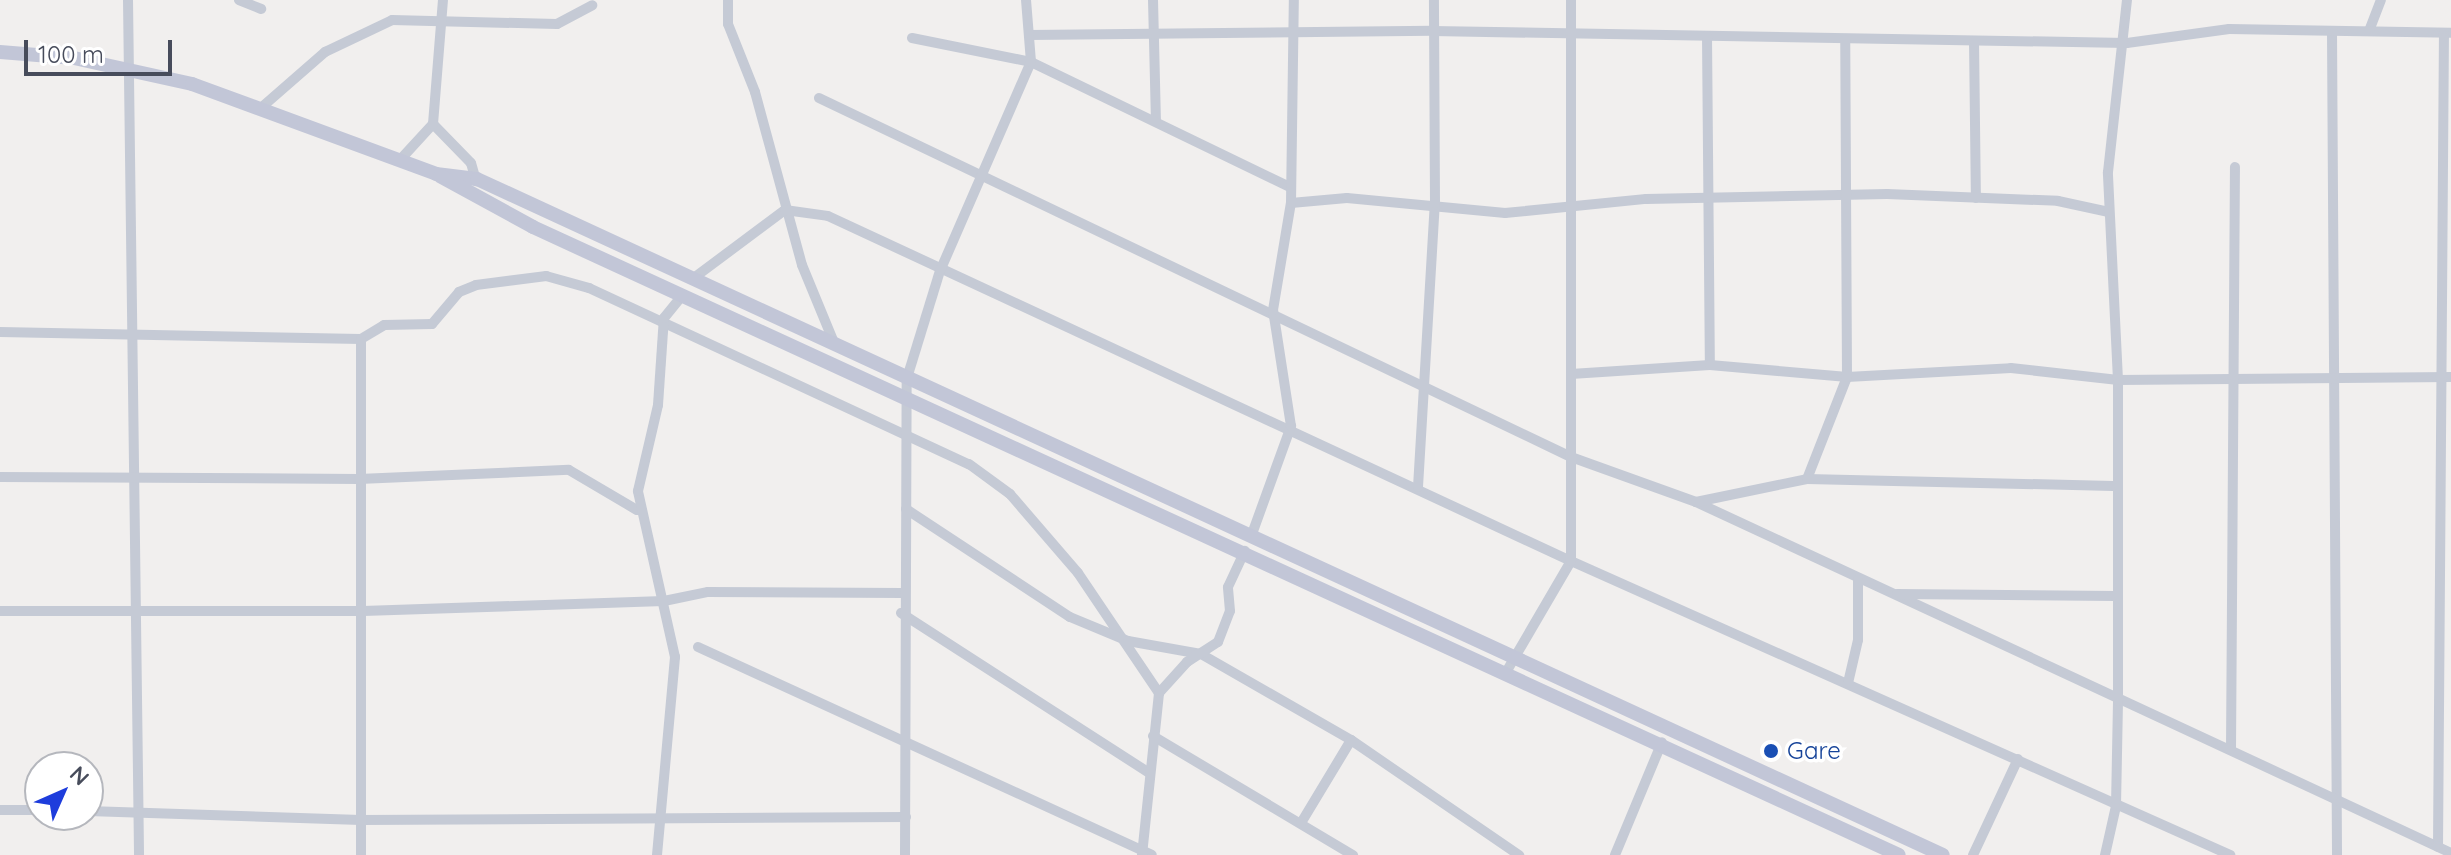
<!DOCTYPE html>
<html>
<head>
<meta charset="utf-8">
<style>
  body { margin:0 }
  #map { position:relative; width:2451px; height:855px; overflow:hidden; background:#f1efee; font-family:Quicksand,sans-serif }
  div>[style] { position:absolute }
  .minor>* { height:10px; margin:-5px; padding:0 5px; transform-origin:5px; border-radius:5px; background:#c5cad5 }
  .secondary>* { height:14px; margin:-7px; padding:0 7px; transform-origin:7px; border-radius:7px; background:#c2c6d7 }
  .dots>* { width:22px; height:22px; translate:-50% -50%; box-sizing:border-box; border:4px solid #fff; border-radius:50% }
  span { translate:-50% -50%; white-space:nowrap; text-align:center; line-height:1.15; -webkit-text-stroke:7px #fff; paint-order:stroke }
  .transit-label { font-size:24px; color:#164399 }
  .left { translate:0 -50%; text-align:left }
  .north { position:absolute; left:24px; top:751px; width:80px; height:80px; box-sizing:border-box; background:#fff; border:2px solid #b5b7bd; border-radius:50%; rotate:45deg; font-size:22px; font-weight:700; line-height:32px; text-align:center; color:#474c5b }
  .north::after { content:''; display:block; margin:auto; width:28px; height:36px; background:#1e3ddc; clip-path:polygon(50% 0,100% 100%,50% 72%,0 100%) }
  .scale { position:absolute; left:24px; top:40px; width:148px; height:36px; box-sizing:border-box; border:4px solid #474c5b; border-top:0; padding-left:10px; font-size:24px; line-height:28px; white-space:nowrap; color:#474c5b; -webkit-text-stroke:6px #fff; paint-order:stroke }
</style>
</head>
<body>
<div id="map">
  <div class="minor">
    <i style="left:128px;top:0;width:855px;rotate:89.26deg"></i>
    <i style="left:239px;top:0;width:24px;rotate:22deg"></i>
    <i style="left:728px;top:0;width:24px;rotate:90deg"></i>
    <i style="left:728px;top:24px;width:73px;rotate:68.3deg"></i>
    <i style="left:755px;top:92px;width:179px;rotate:74.8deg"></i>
    <i style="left:802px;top:265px;width:87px;rotate:67.6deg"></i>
    <i style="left:1153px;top:0;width:119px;rotate:88.6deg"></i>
    <i style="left:2369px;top:31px;width:33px;rotate:-69deg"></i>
    <i style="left:2332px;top:33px;width:822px;rotate:89.65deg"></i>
    <i style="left:1029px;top:35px;width:403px;rotate:-0.6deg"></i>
    <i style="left:1432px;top:31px;width:695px;rotate:0.99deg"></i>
    <i style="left:2127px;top:43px;width:103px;rotate:-7.8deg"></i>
    <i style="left:2229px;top:29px;width:222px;rotate:1deg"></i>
    <i style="left:1707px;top:36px;width:329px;rotate:89.5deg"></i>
    <i style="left:912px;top:38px;width:121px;rotate:11.4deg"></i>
    <i style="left:1031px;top:62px;width:288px;rotate:25.8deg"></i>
    <i style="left:1974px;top:41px;width:157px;rotate:89.3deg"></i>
    <i style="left:819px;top:98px;width:833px;rotate:25.52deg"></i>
    <i style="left:1571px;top:457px;width:133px;rotate:19.8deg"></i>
    <i style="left:1696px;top:502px;width:833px;rotate:24.93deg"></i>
    <i style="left:262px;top:107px;width:84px;rotate:-41.1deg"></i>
    <i style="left:325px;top:52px;width:74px;rotate:-25.5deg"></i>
    <i style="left:392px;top:20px;width:165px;rotate:1.4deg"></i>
    <i style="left:557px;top:24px;width:40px;rotate:-28deg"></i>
    <i style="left:433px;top:124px;width:54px;rotate:45.7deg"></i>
    <i style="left:471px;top:163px;width:19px;rotate:74deg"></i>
    <i style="left:399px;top:161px;width:50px;rotate:-47.4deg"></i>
    <i style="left:433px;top:124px;width:124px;rotate:-85.4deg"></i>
    <i style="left:1291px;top:203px;width:56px;rotate:-5.1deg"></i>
    <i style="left:1347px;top:198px;width:159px;rotate:5.4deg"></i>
    <i style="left:1505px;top:213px;width:142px;rotate:-5.7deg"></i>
    <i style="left:1646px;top:199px;width:241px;rotate:-1.2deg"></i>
    <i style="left:1887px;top:194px;width:171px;rotate:2.3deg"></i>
    <i style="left:2058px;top:201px;width:52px;rotate:12.2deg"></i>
    <i style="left:695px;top:277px;width:112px;rotate:-36.7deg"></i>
    <i style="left:785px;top:210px;width:43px;rotate:7.9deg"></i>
    <i style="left:828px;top:216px;width:819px;rotate:24.91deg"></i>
    <i style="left:1571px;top:561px;width:722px;rotate:24.04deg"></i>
    <i style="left:0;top:332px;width:361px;rotate:1.1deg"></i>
    <i style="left:361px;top:339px;width:27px;rotate:-31deg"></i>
    <i style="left:384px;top:325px;width:48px;rotate:-1.2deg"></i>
    <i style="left:432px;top:324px;width:42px;rotate:-49.8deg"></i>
    <i style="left:459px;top:292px;width:18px;rotate:-22deg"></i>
    <i style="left:476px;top:285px;width:71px;rotate:-7.3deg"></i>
    <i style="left:546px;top:276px;width:45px;rotate:15.6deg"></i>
    <i style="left:589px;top:288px;width:419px;rotate:24.9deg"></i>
    <i style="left:969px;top:464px;width:51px;rotate:36.2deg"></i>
    <i style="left:1010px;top:494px;width:104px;rotate:49.3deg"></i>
    <i style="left:1078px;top:573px;width:145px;rotate:56deg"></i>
    <i style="left:1571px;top:374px;width:139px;rotate:-3.7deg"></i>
    <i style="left:1710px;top:365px;width:138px;rotate:5deg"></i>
    <i style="left:1847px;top:377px;width:164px;rotate:-3.1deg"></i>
    <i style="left:2011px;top:368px;width:108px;rotate:6.4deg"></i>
    <i style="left:2118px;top:380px;width:333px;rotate:-0.5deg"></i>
    <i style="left:0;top:477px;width:359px;rotate:0.3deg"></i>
    <i style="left:359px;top:479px;width:210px;rotate:-2.5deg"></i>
    <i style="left:569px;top:470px;width:79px;rotate:30.5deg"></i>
    <i style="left:1807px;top:479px;width:110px;rotate:-68.6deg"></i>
    <i style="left:1847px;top:377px;width:337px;rotate:-90.3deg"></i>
    <i style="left:1418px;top:487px;width:285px;rotate:-86.6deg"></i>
    <i style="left:1435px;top:203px;width:203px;rotate:-90.3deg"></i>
    <i style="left:1696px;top:502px;width:113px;rotate:-11.7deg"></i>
    <i style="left:1807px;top:479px;width:306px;rotate:1.3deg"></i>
    <i style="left:906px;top:509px;width:196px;rotate:33.4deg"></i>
    <i style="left:1070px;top:617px;width:63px;rotate:22.5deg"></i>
    <i style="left:1128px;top:641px;width:74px;rotate:10.1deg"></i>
    <i style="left:1201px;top:654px;width:173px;rotate:29.8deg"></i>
    <i style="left:1351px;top:740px;width:204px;rotate:34.4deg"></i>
    <i style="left:1252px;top:534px;width:115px;rotate:-70.1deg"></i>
    <i style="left:1291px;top:426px;width:117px;rotate:-98.8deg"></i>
    <i style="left:1273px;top:310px;width:109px;rotate:-80.5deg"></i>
    <i style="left:1291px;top:203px;width:203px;rotate:-89.2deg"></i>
    <i style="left:1897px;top:594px;width:218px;rotate:0.5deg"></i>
    <i style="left:0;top:611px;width:363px"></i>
    <i style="left:363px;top:611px;width:301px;rotate:-1.9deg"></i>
    <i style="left:664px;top:601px;width:45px;rotate:-11.6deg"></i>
    <i style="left:708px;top:592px;width:194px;rotate:0.3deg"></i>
    <i style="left:901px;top:613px;width:295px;rotate:32.8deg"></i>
    <i style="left:698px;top:647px;width:499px;rotate:24.6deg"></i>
    <i style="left:1505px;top:674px;width:131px;rotate:-59.7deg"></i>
    <i style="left:1571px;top:561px;width:561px;rotate:-90deg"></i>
    <i style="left:1848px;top:683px;width:44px;rotate:-76.9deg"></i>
    <i style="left:1858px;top:640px;width:60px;rotate:-90deg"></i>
    <i style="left:1153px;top:736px;width:233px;rotate:30.8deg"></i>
    <i style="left:2231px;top:749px;width:582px;rotate:-89.61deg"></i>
    <i style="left:0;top:810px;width:40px"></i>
    <i style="left:88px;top:811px;width:273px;rotate:1.9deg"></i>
    <i style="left:361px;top:820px;width:545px;rotate:-0.32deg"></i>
    <i style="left:1301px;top:823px;width:97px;rotate:-58.9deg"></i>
    <i style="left:2438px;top:847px;width:814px;rotate:-89.58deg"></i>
    <i style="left:361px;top:855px;width:516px;rotate:-90deg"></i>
    <i style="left:657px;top:855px;width:199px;rotate:-84.8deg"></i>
    <i style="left:675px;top:657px;width:170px;rotate:-102.6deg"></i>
    <i style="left:638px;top:491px;width:88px;rotate:-76.9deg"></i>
    <i style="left:658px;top:405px;width:87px;rotate:-86.1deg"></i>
    <i style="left:664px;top:318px;width:28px;rotate:-51deg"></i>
    <i style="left:905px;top:855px;width:477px;rotate:-89.8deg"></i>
    <i style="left:907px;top:378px;width:112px;rotate:-72.9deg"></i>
    <i style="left:940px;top:271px;width:228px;rotate:-66.5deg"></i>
    <i style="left:1031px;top:62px;width:62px;rotate:-94.6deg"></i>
    <i style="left:1142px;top:855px;width:163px;rotate:-84deg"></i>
    <i style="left:1159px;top:693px;width:42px;rotate:-47.9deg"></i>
    <i style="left:1187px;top:662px;width:37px;rotate:-33deg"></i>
    <i style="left:1218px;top:642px;width:33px;rotate:-69deg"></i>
    <i style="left:1230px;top:611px;width:24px;rotate:-95deg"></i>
    <i style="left:1228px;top:587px;width:40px;rotate:-65deg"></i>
    <i style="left:1615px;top:855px;width:122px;rotate:-67.4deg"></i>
    <i style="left:1973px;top:855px;width:106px;rotate:-64.9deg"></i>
    <i style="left:2105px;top:855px;width:50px;rotate:-77.3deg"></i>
    <i style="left:2116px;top:806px;width:105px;rotate:-88.9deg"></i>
    <i style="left:2118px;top:701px;width:321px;rotate:-90deg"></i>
    <i style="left:2118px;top:380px;width:208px;rotate:-92.8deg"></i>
    <i style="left:2108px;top:172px;width:173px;rotate:-83.7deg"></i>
  </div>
  <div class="secondary">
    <i style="left:0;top:52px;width:74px;rotate:4.6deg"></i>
    <i style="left:74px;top:58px;width:121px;rotate:12.4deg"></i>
    <i style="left:192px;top:84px;width:260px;rotate:20.2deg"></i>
    <i style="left:436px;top:174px;width:41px;rotate:7deg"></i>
    <i style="left:477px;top:179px;width:1614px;rotate:24.76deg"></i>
    <i style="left:440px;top:176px;width:106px;rotate:28.7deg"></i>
    <i style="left:533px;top:227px;width:1503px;rotate:24.69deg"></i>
  </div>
  <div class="dots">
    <i style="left:1771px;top:751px;background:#1a4fb4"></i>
  </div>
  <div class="transit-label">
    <span class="left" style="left:1787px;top:751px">Gare</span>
  </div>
  <div class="north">N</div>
  <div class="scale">100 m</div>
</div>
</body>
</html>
